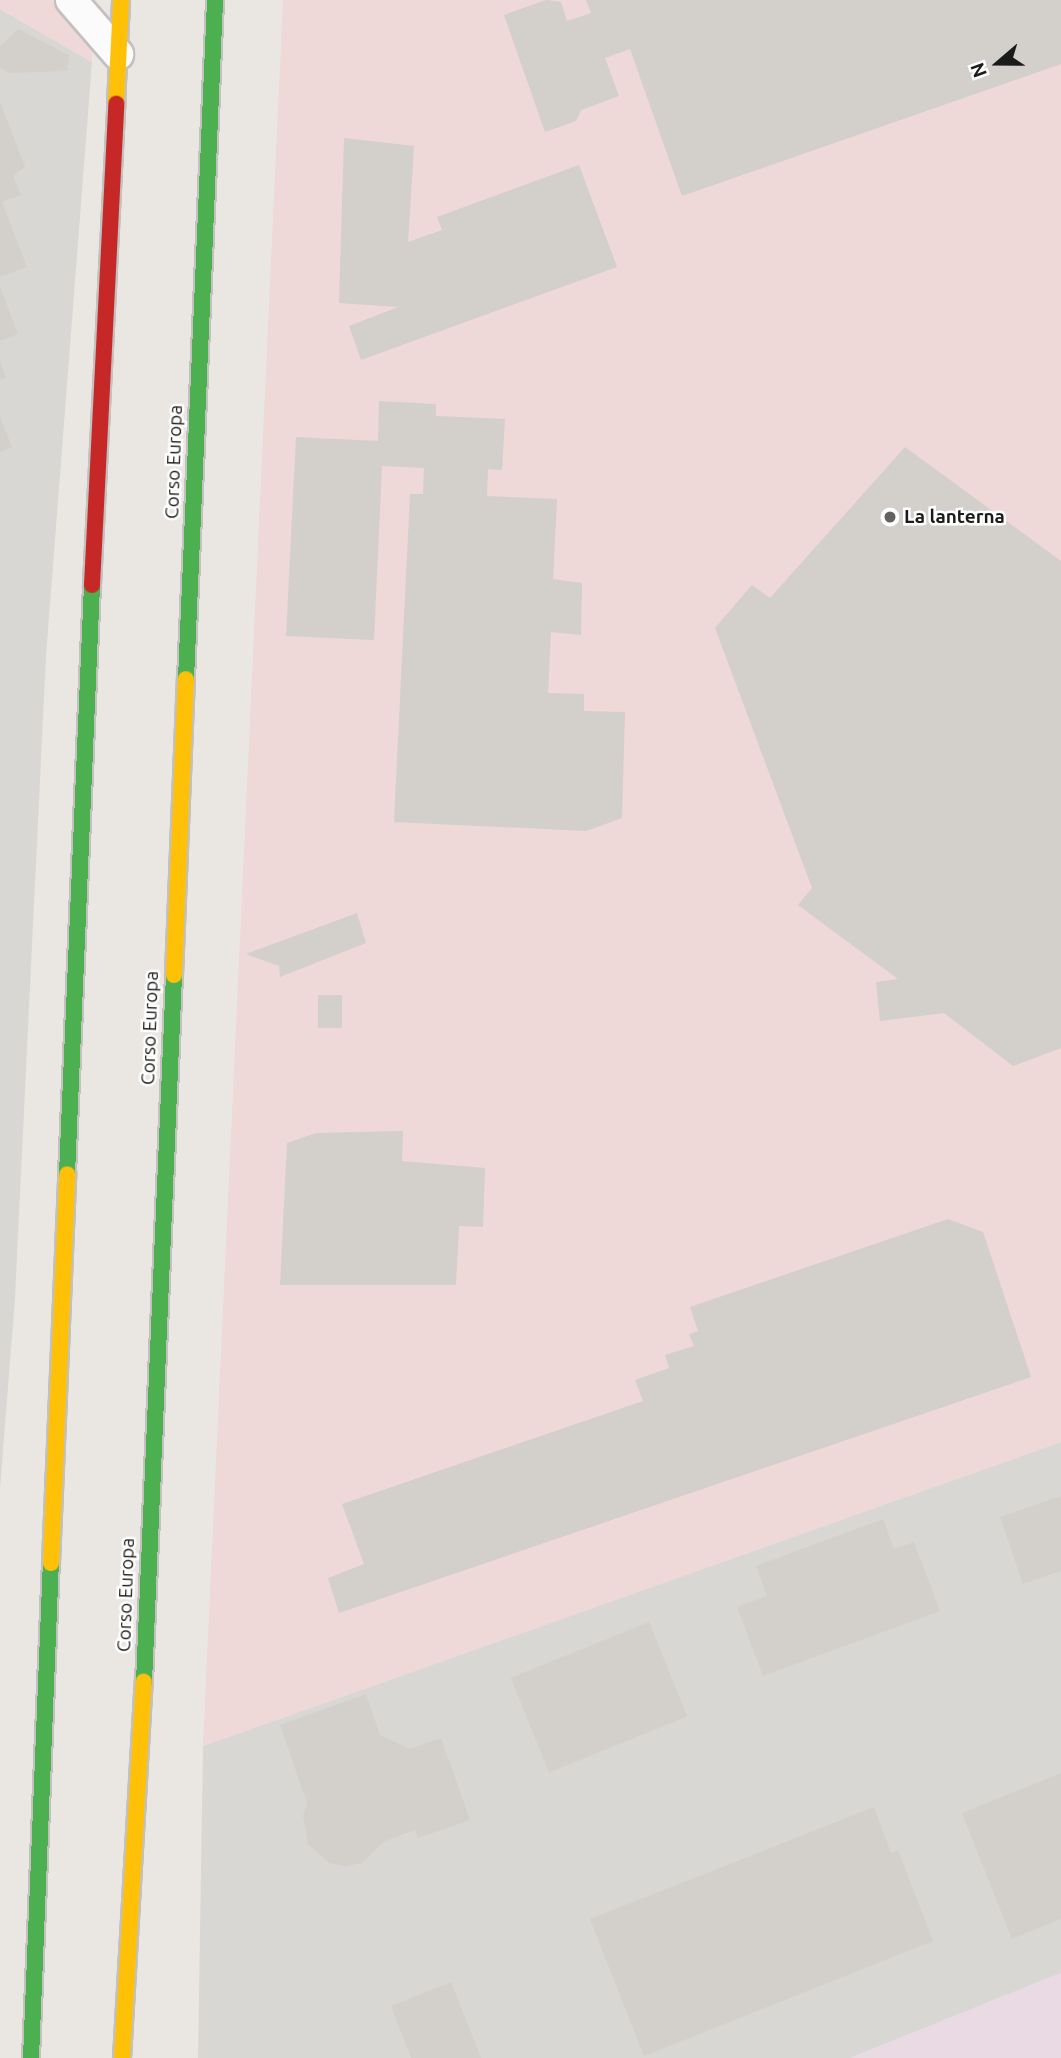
<!DOCTYPE html>
<html>
<head>
<meta charset="utf-8">
<style>
  body { margin:0 }
  #map { position:relative; width:1061px; height:2058px; overflow:hidden; background:#eae7e2; font-family:Ubuntu,sans-serif }
  div>[style] { position:absolute }
  .residential>* { inset:0; background:#d9d7d4 }
  .commercial>* { inset:0; background:#eed8d8 }
  .industrial>* { inset:0; background:#e9dae4 }
  .building>* { inset:0; background:#d3cfcb; transform-origin:0 0 }
  .roads { filter:drop-shadow(2px 0 #c2c1bf) drop-shadow(-2px 0 #c2c1bf) drop-shadow(0 2px #c2c1bf) drop-shadow(0 -2px #c2c1bf) }
  .lane>* { height:30px; margin:-15px; padding:0 15px; transform-origin:15px; border-radius:15px; background:#fcfbfb }
  .fast>* { height:16px; margin:-8px; padding:0 8px; transform-origin:8px; border-radius:8px; background:#4caf50 }
  .slow>* { height:16px; margin:-8px; padding:0 8px; transform-origin:8px; border-radius:8px; background:#ffc107 }
  .jam>* { height:16px; margin:-8px; padding:0 8px; transform-origin:8px; border-radius:8px; background:#c62828 }
  .dots>* { width:19px; height:19px; translate:-50% -50%; box-sizing:border-box; border:4px solid #fff; border-radius:50% }
  span { translate:-50% -50%; white-space:nowrap; text-align:center; line-height:1.15; -webkit-text-stroke:5px #fff; paint-order:stroke }
  .street-label { font-size:19px; color:#1b1b1b }
  .poi-label { font-size:19px; color:#1b1b1b; font-weight:700 }
  .left { translate:0 -50%; text-align:left }
  .north { position:absolute; left:963px; top:28px; width:70px; height:70px; -webkit-text-stroke:5px #fff; paint-order:stroke; rotate:250deg; font-size:19px; font-weight:700; line-height:28px; text-align:center; color:#1b1b1b }
  .north::after { content:''; display:block; margin:auto; width:24px; height:32px; background:#1b1b1b; clip-path:polygon(50% 0,100% 100%,50% 72%,0 100%) }
</style>
</head>
<body>
<div id="map">
  <div class="residential">
    <i style="clip-path:polygon(0 9px,92px 62px,46px 656px,15px 1298px,0 1489px)"></i>
    <i style="clip-path:polygon(1061px 1442px,1061px 1973px,850px 2058px,198px 2058px,203px 1746px)"></i>
  </div>
  <div class="commercial">
    <i style="clip-path:polygon(0 0,93px 0,92px 62px,0 9px)"></i>
    <i style="clip-path:polygon(283px 0,1061px 0,1061px 1442px,203px 1746px)"></i>
  </div>
  <div class="industrial">
    <i style="clip-path:polygon(1061px 1973px,1061px 2058px,850px 2058px)"></i>
  </div>
  <div class="building">
    <i style="clip-path:polygon(546px 0,561px 2px,567px 21px,591px 13px,586px 0,1061px 0,1061px 64px,682px 196px,630px 49px,605px 58px,619px 96px,581px 110px,576px 121px,545px 132px,504px 15px)"></i>
    <i style="clip-path:polygon(18px 29px,69px 55px,67px 71px,9px 73px,0 68px,0 46px)"></i>
    <i style="clip-path:polygon(0 102px,25px 167px,13px 176px,21px 195px,2px 202px,27px 267px,0 277px)"></i>
    <i style="clip-path:polygon(344px 138px,414px 146px,408px 242px,442px 230px,437px 217px,579px 165px,617px 267px,361px 360px,349px 326px,398px 307px,339px 303px)"></i>
    <i style="clip-path:polygon(0 287px,18px 334px,0 341px)"></i>
    <i style="clip-path:polygon(0 362px,6px 378px,0 380px)"></i>
    <i style="clip-path:polygon(379px 401px,436px 404px,436px 416px,505px 419px,502px 470px,488px 469px,487px 496px,557px 499px,553px 579px,582px 583px,581px 635px,551px 632px,548px 693px,584px 694px,584px 711px,625px 712px,622px 818px,586px 831px,394px 822px,410px 494px,423px 494px,424px 468px,382px 466px,374px 640px,286px 636px,296px 437px,378px 441px)"></i>
    <i style="clip-path:polygon(0 417px,12px 447px,0 452px)"></i>
    <i style="clip-path:polygon(905px 447px,1061px 561px,1061px 1048px,1013px 1066px,944px 1013px,880px 1021px,876px 982px,898px 979px,798px 905px,812px 888px,715px 628px,752px 585px,770px 598px)"></i>
    <i style="clip-path:polygon(357px 913px,366px 943px,280px 977px,279px 966px,246px 954px)"></i>
    <i style="left:318px;top:995px;width:24px;height:33px"></i>
    <i style="clip-path:polygon(403px 1131px,402px 1161px,485px 1168px,483px 1227px,459px 1226px,456px 1285px,280px 1285px,287px 1143px,316px 1133px)"></i>
    <i style="clip-path:polygon(948px 1219px,983px 1232px,1031px 1377px,339px 1613px,328px 1578px,364px 1564px,342px 1504px,643px 1401px,635px 1380px,669px 1368px,665px 1355px,694px 1346px,689px 1334px,698px 1331px,690px 1307px)"></i>
    <i style="clip-path:polygon(1061px 1496px,1061px 1571px,1023px 1584px,1000px 1517px)"></i>
    <i style="clip-path:polygon(883px 1519px,894px 1549px,914px 1542px,940px 1611px,763px 1676px,737px 1607px,767px 1596px,756px 1566px)"></i>
    <i style="left:649px;top:1622px;width:102px;height:149px;rotate:68deg"></i>
    <i style="clip-path:polygon(366px 1694px,380px 1735px,410px 1749px,441px 1738px,470px 1820px,418px 1838px,415px 1830px,385px 1841px,362px 1863px,346px 1866px,329px 1863px,308px 1844px,303px 1816px,307px 1803px,280px 1725px)"></i>
    <i style="clip-path:polygon(1061px 1773px,1061px 1919px,1012px 1939px,962px 1813px)"></i>
    <i style="clip-path:polygon(874px 1807px,891px 1853px,898px 1850px,933px 1941px,644px 2056px,590px 1919px)"></i>
    <i style="clip-path:polygon(451px 1982px,481px 2058px,411px 2058px,391px 2006px)"></i>
  </div>
  <div class="roads">
    <div class="lane">
      <i style="left:71px;top:0;width:72px;rotate:49deg"></i>
    </div>
    <div class="fast">
      <i style="left:186px;top:679px;width:680px;rotate:-87.55deg"></i>
      <i style="left:67px;top:1174px;width:590px;rotate:-87.57deg"></i>
      <i style="left:144px;top:1682px;width:708px;rotate:-87.57deg"></i>
      <i style="left:31px;top:2058px;width:495px;rotate:-87.7deg"></i>
    </div>
    <div class="slow">
      <i style="left:116px;top:104px;width:104px;rotate:-87.2deg"></i>
      <i style="left:174px;top:975px;width:296px;rotate:-87.7deg"></i>
      <i style="left:51px;top:1563px;width:389px;rotate:-87.6deg"></i>
      <i style="left:122px;top:2058px;width:377px;rotate:-86.7deg"></i>
    </div>
    <div class="jam">
      <i style="left:92px;top:585px;width:482px;rotate:-87.1deg"></i>
    </div>
  </div>
  <div class="dots">
    <i style="left:890px;top:517px;background:#636261"></i>
  </div>
  <div class="street-label">
    <span style="left:174px;top:462px;rotate:-88deg">Corso Europa</span>
    <span style="left:150px;top:1028px;rotate:-88deg">Corso Europa</span>
    <span style="left:126px;top:1595px;rotate:-88deg">Corso Europa</span>
  </div>
  <div class="poi-label">
    <span class="left" style="left:904px;top:517px">La lanterna</span>
  </div>
  <div class="north">N</div>
</div>
</body>
</html>
